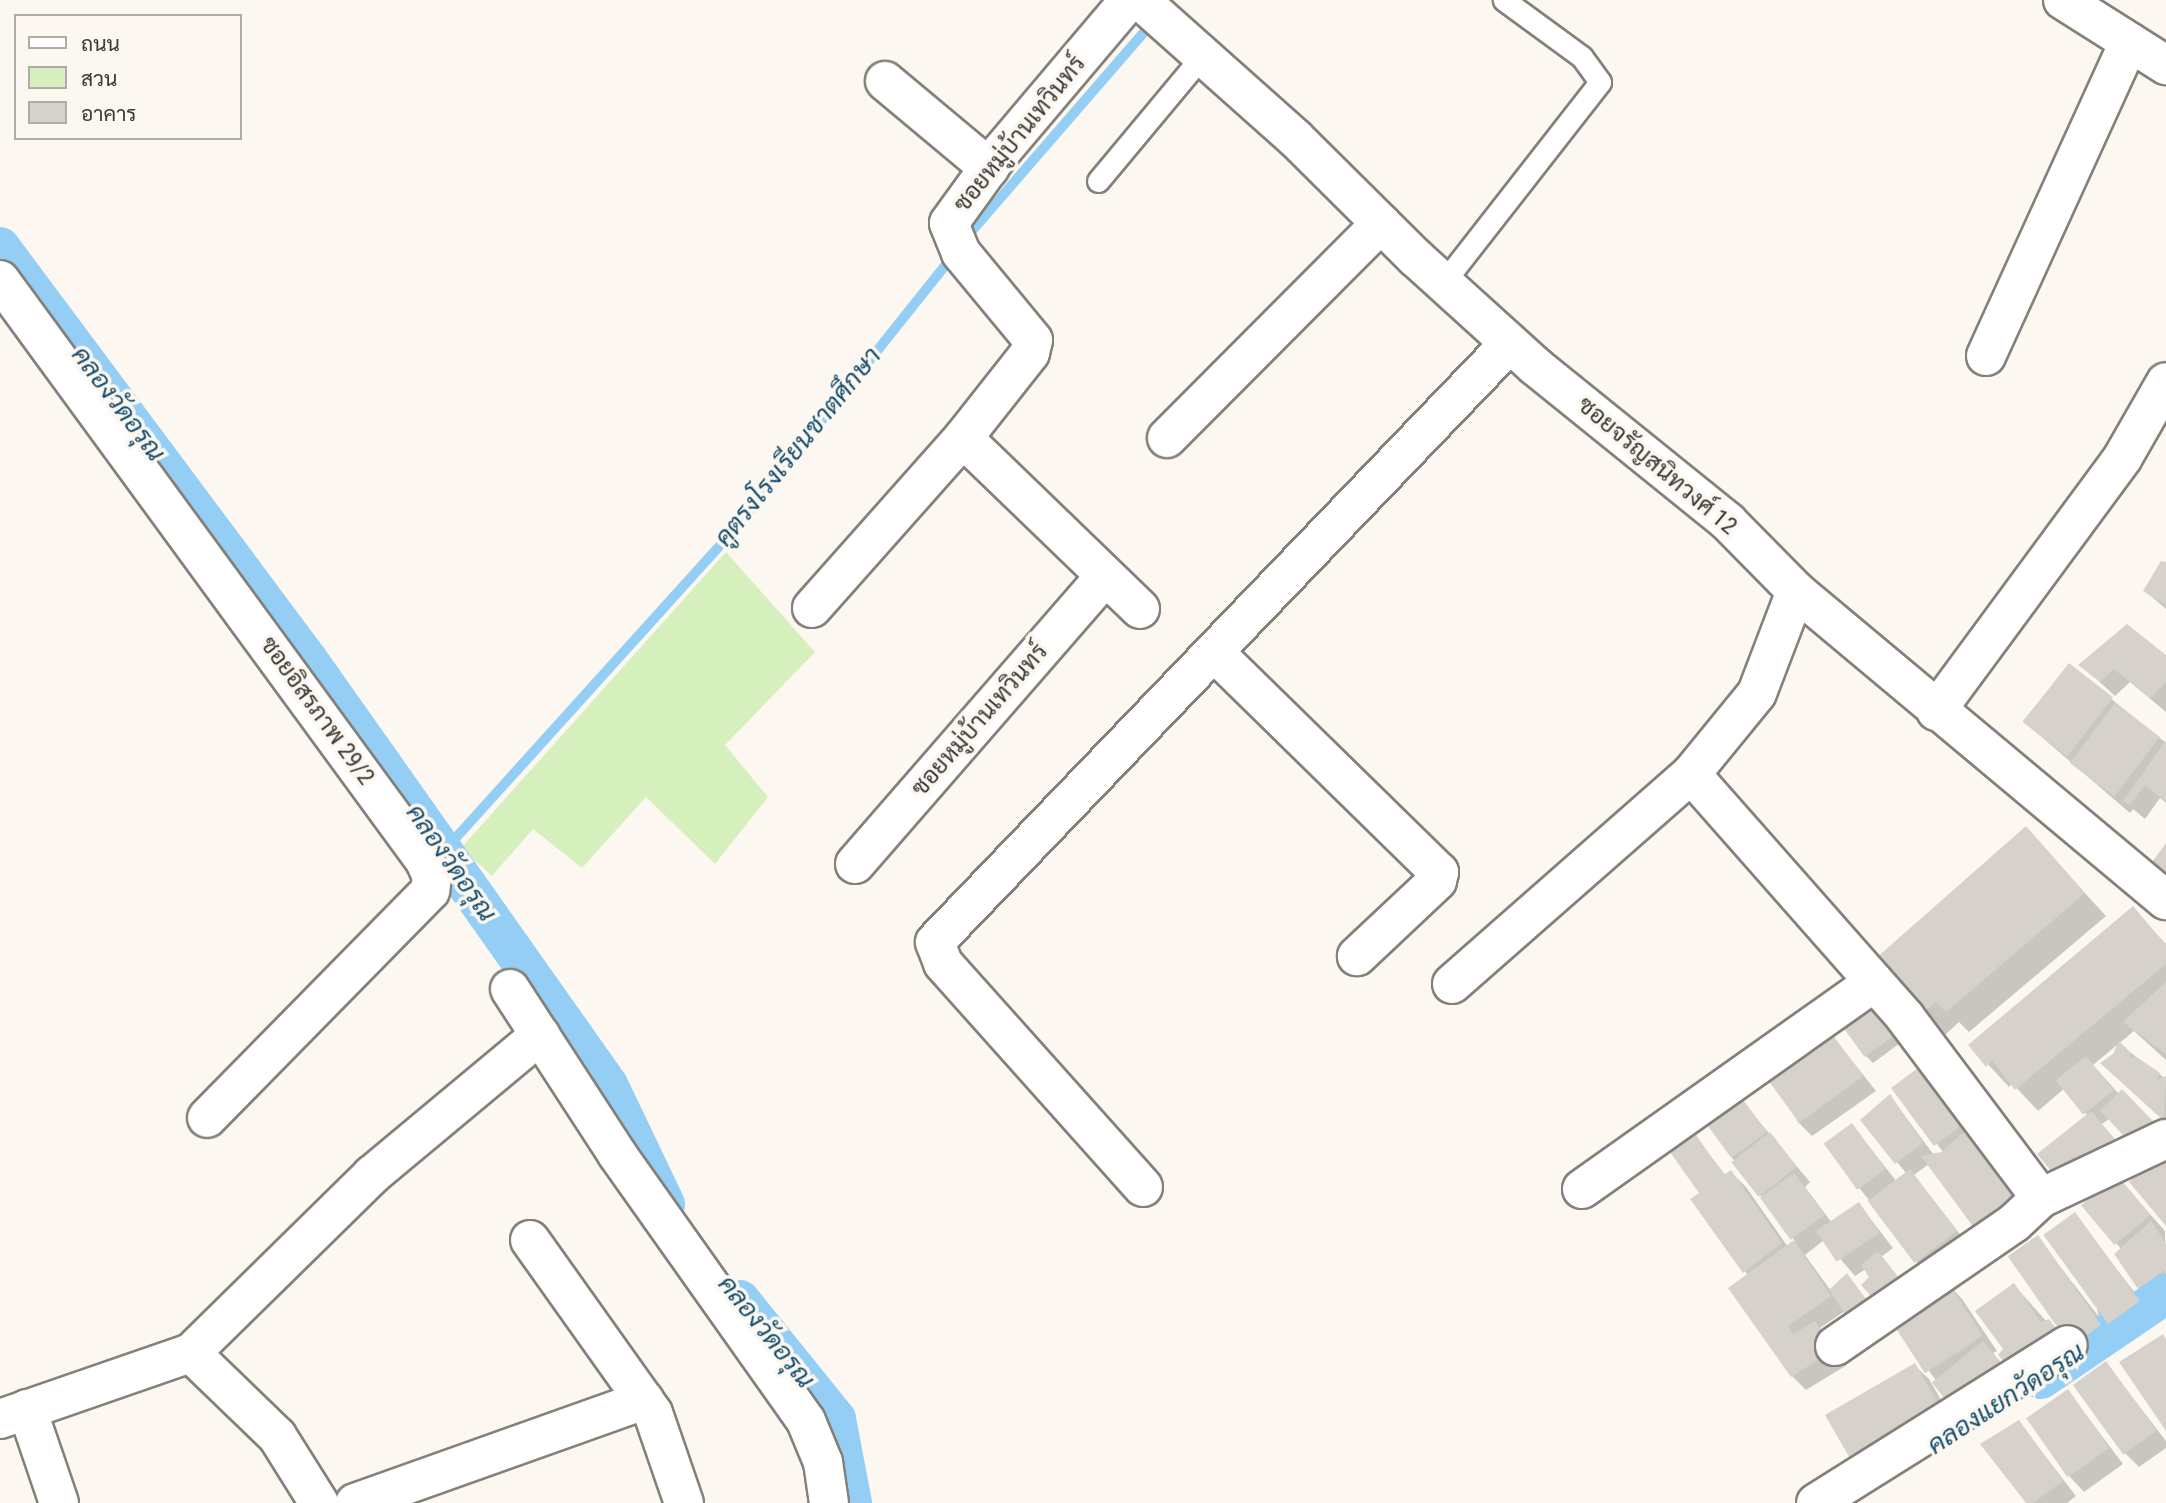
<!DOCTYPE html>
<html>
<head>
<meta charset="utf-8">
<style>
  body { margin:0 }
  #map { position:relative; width:2166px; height:1503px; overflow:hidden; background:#fcf8f1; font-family:"Roboto Condensed",Sarabun,sans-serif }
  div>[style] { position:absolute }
  .green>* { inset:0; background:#d5f0bc }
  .shadow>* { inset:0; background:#0003 }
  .stream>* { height:10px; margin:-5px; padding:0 5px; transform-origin:5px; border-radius:5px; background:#95cef5 }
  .canal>* { height:40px; margin:-20px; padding:0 20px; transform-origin:20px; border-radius:20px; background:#95cef5 }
  .building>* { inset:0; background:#d7d1cb; transform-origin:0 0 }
  .roads { filter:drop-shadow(2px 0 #84817a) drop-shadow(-2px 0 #84817a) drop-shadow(0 2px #84817a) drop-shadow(0 -2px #84817a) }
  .service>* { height:21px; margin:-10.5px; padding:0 10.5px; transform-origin:10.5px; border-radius:10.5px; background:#fff }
  .minor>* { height:38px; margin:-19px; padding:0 19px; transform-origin:19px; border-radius:19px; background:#fff }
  span { translate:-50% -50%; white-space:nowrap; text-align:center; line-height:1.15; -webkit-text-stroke:7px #fcf8f1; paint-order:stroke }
  .street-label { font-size:24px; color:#3c3a38 }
  .water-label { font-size:26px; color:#174f6f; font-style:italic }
  .legend { position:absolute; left:14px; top:14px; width:228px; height:126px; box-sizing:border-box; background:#fcf8f1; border:2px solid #afaca7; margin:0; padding:9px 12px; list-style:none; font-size:21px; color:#3c3a38 }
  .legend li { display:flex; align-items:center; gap:14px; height:35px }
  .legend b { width:35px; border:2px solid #afaca7 }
</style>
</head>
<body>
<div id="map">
  <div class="green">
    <i style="clip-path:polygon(726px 552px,815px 652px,725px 745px,768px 797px,715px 864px,646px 797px,582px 868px,533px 829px,492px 876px,461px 848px)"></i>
  </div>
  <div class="shadow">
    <i style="clip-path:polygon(2166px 564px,2166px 609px,2145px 591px)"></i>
    <i style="clip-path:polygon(2166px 657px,2166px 712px,2130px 682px,2115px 696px,2081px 665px)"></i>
    <i style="clip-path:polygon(2069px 665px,2166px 743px,2166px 803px,2160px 798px,2145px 819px,2133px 809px,2130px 813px,2023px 721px)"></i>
    <i style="clip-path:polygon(2026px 829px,2106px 916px,1969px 1032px,1959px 1022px,1945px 1035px,1923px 1013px)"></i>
    <i style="clip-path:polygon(2133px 909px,2166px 944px,2166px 1060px,2134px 1031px,2093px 1065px,2166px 1147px,2166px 1223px,2150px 1165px,2109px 1119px,2102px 1124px,2115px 1175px,2165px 1231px,2166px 1294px,2154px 1302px,2139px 1288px,2122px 1250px,2084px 1206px,2110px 1179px,2088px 1116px,2065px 1088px,2038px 1111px,2012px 1083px,2009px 1087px,1971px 1046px)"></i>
    <i style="clip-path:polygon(1876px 1005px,1903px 1041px,1873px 1063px,1866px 1056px)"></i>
    <i style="clip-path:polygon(1830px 1033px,1876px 1091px,1812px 1136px,1797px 1121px)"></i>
    <i style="clip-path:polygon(2119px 1044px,2166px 1079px,2166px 1122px,2117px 1077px,2114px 1055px)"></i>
    <i style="clip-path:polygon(1926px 1065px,1977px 1126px,1974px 1135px,1988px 1149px,1992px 1145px,2007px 1159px,2043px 1207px,2039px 1218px,2004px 1243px,2000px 1239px,1993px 1245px,1929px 1164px,1914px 1175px,1970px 1247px,1930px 1278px,1825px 1144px,1852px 1125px,1897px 1182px,1907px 1174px,1862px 1120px,1890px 1096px,1934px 1155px,1944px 1153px,1894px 1089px)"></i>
    <i style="clip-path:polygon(1741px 1100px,1810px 1182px,1805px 1187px,1832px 1223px,1859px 1204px,1893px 1248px,1881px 1257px,1872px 1277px,1866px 1269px,1855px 1276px,1824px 1240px,1805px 1255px,1831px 1291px,1854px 1283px,1874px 1310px,1845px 1311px,1820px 1328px,1847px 1365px,1806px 1390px,1792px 1376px,1748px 1276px,1701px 1193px,1696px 1137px,1726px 1176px,1731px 1172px,1746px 1187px,1788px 1247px,1795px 1241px,1732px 1158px)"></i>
    <i style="clip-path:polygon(2074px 1214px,2153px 1316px,2121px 1337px,2102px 1318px,2115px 1340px,2089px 1359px,2074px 1344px,2038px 1238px,2099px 1317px)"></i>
    <i style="clip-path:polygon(1948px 1284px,1962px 1299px,1997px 1351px,1993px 1353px,2020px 1386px,1936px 1380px,1932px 1375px,1893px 1321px)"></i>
    <i style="clip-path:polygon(2014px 1285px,2081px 1360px,2033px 1390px,2018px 1375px)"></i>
    <i style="clip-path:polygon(2106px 1363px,2166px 1441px,2166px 1448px,2139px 1467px,2125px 1453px)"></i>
    <i style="clip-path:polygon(1914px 1365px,1929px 1379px,1958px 1429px,1830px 1419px)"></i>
    <i style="clip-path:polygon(2068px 1391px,2123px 1464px,2084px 1492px,2070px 1477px)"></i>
    <i style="clip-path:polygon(2019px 1422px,2076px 1496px,2067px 1503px,2028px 1503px)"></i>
  </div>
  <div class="stream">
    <i style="left:964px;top:240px;width:274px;rotate:-49.1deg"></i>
    <i style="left:443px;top:852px;width:434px;rotate:-47.9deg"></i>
    <i style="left:734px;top:530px;width:351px;rotate:-51.4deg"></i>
  </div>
  <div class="canal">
    <i style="left:0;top:247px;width:515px;rotate:53.29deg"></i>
    <i style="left:308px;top:660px;width:520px;rotate:54.78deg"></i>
    <i style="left:608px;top:1085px;width:132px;rotate:64.4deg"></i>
    <i style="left:740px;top:1300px;width:153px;rotate:51.1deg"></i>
    <i style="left:836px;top:1419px;width:86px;rotate:79.2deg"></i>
    <i style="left:2041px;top:1379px;width:151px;rotate:-34.2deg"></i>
  </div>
  <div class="building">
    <i style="clip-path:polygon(2161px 561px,2166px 562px,2166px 605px,2143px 591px)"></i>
    <i style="clip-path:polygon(2127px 624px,2166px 655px,2166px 682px,2150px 698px,2114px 669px,2100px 682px,2078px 665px)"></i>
    <i style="left:2069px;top:663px;width:56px;height:75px;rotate:38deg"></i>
    <i style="left:2115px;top:703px;width:56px;height:75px;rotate:37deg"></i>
    <i style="clip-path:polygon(2166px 740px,2166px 802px,2145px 785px,2130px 805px,2123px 801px)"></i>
    <i style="clip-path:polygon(2026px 826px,2085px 893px,1946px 1012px,1936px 1002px,1922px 1014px,1875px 959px)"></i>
    <i style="clip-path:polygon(2166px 843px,2166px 872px,2152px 862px)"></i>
    <i style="clip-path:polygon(2133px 906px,2166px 945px,2166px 964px,2015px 1090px,1992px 1060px,1986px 1067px,1968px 1045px)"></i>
    <i style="clip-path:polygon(2166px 982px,2166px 1054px,2123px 1022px)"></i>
    <i style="left:1876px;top:1003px;width:37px;height:41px;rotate:54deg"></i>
    <i style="left:1830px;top:1031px;width:56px;height:79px;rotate:54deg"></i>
    <i style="clip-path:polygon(2119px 1041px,2131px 1053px,2129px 1059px,2135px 1056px,2160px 1073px,2156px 1081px,2166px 1076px,2164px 1121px,2100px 1063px,2113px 1054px)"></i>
    <i style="left:2086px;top:1056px;width:44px;height:39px;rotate:51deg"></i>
    <i style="clip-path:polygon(1926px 1062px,1964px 1110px,1958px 1128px,1934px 1146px,1891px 1088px)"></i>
    <i style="left:2122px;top:1089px;width:53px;height:31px;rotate:46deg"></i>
    <i style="clip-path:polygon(1890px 1094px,1923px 1143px,1895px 1164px,1860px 1120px)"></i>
    <i style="left:1742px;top:1098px;width:42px;height:44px;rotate:54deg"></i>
    <i style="clip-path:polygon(2091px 1111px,2120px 1145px,2055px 1176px,2037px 1154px)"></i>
    <i style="left:1852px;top:1123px;width:57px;height:35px;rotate:54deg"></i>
    <i style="clip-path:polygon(1970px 1127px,2030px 1191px,1977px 1232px,1921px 1156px,1941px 1152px)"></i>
    <i style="left:1770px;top:1132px;width:44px;height:49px;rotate:52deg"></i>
    <i style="clip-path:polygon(1696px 1135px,1724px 1175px,1731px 1170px,1782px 1243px,1743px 1273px,1690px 1199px,1699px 1193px,1670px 1152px)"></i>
    <i style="clip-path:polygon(2166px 1148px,2166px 1226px,2129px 1182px)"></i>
    <i style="left:1910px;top:1169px;width:78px;height:53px;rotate:53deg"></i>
    <i style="left:1794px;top:1173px;width:52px;height:42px;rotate:54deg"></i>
    <i style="left:2117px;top:1175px;width:52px;height:47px;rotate:50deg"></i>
    <i style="left:1859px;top:1202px;width:37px;height:52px;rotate:56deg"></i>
    <i style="left:2075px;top:1212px;width:110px;height:39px;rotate:54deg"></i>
    <i style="clip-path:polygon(2151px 1221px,2166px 1244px,2166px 1269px,2138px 1289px,2114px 1254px)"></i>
    <i style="left:2038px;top:1235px;width:110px;height:37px;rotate:55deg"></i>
    <i style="clip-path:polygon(1794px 1240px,1831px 1296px,1788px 1326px,1793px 1334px,1815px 1321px,1834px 1350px,1791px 1377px,1728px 1288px)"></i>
    <i style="clip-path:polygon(1878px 1251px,1902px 1282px,1877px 1303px,1861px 1285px,1869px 1277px,1861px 1265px)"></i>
    <i style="clip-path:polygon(1847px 1273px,1868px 1303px,1847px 1317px,1829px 1290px)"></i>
    <i style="left:1948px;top:1282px;width:64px;height:69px;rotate:57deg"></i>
    <i style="clip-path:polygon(2014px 1283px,2041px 1322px,2049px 1319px,2068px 1345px,2017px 1376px,1998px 1355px,2003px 1349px,1975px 1311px)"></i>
    <i style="clip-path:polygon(2163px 1334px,2166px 1339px,2166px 1431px,2119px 1362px)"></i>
    <i style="left:1983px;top:1341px;width:38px;height:66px;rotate:51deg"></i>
    <i style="left:2106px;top:1361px;width:86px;height:41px;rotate:54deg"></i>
    <i style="left:1915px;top:1363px;width:59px;height:104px;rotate:60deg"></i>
    <i style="left:2068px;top:1389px;width:72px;height:51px;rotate:55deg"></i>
    <i style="clip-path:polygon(2019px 1420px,2063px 1481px,2033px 1503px,2026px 1503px,1980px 1444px)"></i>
  </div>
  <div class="roads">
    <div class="service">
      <i style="left:1098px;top:181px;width:164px;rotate:-50.2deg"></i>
      <i style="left:1443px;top:283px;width:255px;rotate:-52deg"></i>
      <i style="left:1600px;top:82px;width:31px;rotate:-126deg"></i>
      <i style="left:1582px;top:57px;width:97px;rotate:-143.8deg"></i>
    </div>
    <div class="minor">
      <i style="left:1140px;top:0;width:209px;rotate:41.7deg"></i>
      <i style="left:1296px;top:139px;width:169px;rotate:44.8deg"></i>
      <i style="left:1416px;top:258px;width:161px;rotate:42.2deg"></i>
      <i style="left:1535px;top:366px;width:248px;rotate:38.9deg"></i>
      <i style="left:1728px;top:522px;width:97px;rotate:45.4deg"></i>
      <i style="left:1796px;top:591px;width:482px;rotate:39.9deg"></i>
      <i style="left:2063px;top:0;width:122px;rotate:32.3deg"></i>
      <i style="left:885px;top:81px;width:136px;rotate:39.9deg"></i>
      <i style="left:0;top:280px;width:720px;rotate:53.81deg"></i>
      <i style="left:425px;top:861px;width:17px;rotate:66deg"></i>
      <i style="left:432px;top:877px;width:14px;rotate:98deg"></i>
      <i style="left:430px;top:891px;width:318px;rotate:134.5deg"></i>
      <i style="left:1986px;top:356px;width:345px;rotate:-65.5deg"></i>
      <i style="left:963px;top:438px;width:246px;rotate:44deg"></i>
      <i style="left:1167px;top:438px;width:303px;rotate:-45.1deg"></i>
      <i style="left:812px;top:608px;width:227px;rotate:-48.4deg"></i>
      <i style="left:963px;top:438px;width:108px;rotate:-51.8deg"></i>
      <i style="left:1030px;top:353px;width:13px;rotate:-77deg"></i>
      <i style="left:1033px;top:340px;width:113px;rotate:-129.6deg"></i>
      <i style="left:961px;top:253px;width:32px;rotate:-112deg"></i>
      <i style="left:949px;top:223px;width:85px;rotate:-54.1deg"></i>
      <i style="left:999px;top:154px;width:202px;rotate:-49.8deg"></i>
      <i style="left:1214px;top:652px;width:315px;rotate:44.4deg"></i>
      <i style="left:1439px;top:872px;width:9px;rotate:103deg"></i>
      <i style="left:1437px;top:881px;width:110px;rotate:136.8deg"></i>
      <i style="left:1936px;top:711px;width:315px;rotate:-53.6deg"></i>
      <i style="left:2123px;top:457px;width:86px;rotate:-60.2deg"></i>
      <i style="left:1691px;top:774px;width:324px;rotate:48.6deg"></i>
      <i style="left:1905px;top:1017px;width:226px;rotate:53.1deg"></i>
      <i style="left:855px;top:864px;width:381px;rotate:-49deg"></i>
      <i style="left:1452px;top:984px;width:318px;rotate:-41.3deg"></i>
      <i style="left:1691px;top:774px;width:104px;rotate:-50.8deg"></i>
      <i style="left:1757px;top:693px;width:109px;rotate:-69.1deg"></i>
      <i style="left:510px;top:989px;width:197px;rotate:57deg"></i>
      <i style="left:617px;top:1154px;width:327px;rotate:54.7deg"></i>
      <i style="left:806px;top:1421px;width:44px;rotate:67.5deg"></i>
      <i style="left:823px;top:1462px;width:41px;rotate:81.7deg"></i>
      <i style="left:1143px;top:1187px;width:300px;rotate:-131.8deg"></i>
      <i style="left:943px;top:963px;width:22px;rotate:-111deg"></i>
      <i style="left:935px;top:942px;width:830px;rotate:-46.17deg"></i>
      <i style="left:1582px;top:1189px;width:358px;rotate:-35.3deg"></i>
      <i style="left:530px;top:1240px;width:212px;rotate:54.6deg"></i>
      <i style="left:653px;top:1413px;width:95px;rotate:71deg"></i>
      <i style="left:1835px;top:1346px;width:217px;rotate:-34.5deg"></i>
      <i style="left:2014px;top:1223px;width:37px;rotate:-43deg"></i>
      <i style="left:2041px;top:1198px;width:138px;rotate:-25.3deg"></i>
      <i style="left:191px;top:1353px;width:120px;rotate:44deg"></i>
      <i style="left:277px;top:1436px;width:79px;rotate:57.9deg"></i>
      <i style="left:27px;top:1409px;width:99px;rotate:71.2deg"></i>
      <i style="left:0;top:1419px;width:202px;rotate:-19.1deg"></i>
      <i style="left:191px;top:1353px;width:254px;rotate:-44.5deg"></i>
      <i style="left:372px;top:1175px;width:219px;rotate:-39.8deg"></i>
      <i style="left:355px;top:1503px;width:307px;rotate:-19.6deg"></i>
      <i style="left:1816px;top:1503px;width:297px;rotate:-32.1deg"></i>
    </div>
  </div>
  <div class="street-label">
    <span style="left:1020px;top:134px;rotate:-51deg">ซอยหมู่บ้านเทวินทร์</span>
    <span style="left:1657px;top:466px;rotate:40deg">ซอยจรัญสนิทวงศ์ 12</span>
    <span style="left:317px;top:711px;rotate:54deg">ซอยอิสรภาพ 29/2</span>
    <span style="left:980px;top:720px;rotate:-49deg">ซอยหมู่บ้านเทวินทร์</span>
  </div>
  <div class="water-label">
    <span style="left:118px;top:404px;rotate:53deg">คลองวัดอรุณ</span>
    <span style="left:798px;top:447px;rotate:-51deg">คูตรงโรงเรียนชาตศึกษา</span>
    <span style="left:451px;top:863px;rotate:55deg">คลองวัดอรุณ</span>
    <span style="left:766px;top:1332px;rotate:51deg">คลองวัดอรุณ</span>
    <span style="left:2006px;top:1399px;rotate:-33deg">คลองแยกวัดอรุณ</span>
  </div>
  <ul class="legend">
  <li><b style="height:9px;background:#fff"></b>ถนน</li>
  <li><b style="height:19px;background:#d5f0bc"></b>สวน</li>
  <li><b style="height:19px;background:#d7d1cb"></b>อาคาร</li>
  </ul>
</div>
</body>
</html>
